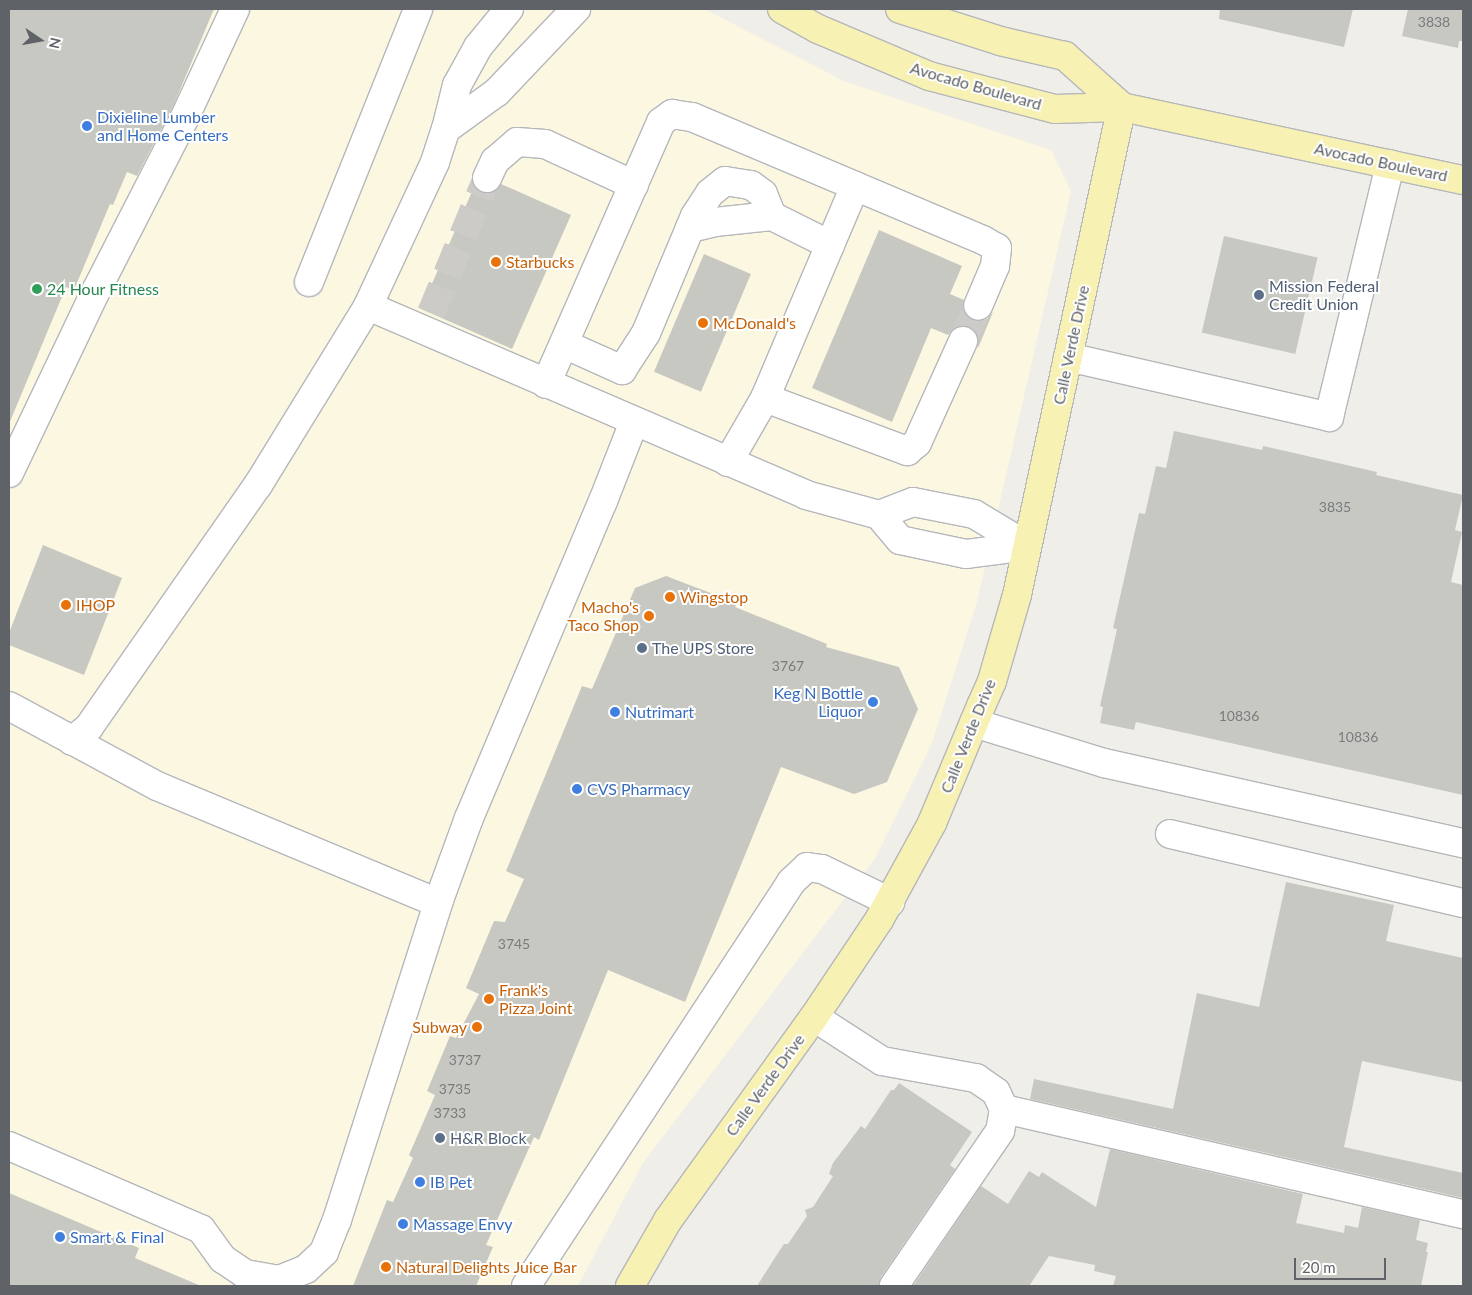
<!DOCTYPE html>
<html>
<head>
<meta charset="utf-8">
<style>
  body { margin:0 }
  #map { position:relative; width:1472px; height:1295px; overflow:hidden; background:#f0eee8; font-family:Lato,sans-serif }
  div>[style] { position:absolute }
  .commercial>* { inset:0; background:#fbf7e1 }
  .building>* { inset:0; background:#c8c8c2; transform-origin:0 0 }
  .minor-tunnel>* { height:28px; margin-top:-14px; transform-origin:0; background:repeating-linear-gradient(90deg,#cccbc8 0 28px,transparent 0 42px) }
  .roads { filter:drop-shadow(1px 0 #b5b7bb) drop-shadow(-1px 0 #b5b7bb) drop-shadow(0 1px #b5b7bb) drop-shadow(0 -1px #b5b7bb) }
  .minor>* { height:28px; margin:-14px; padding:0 14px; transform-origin:14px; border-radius:14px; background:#fff }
  .major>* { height:28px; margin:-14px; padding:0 14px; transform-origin:14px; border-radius:14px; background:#f8f1b4 }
  .dots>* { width:14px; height:14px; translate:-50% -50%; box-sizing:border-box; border:2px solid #fff; border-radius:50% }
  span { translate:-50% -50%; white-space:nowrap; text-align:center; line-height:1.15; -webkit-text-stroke:4px #fff; paint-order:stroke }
  .number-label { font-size:14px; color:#797c7e }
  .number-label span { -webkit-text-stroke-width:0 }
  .street-label { font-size:16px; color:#5f6267 }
  .shop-label { font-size:16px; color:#366cbe }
  .left { translate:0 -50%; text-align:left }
  .right { translate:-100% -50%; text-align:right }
  .food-label { font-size:16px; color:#c56008 }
  .service-label { font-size:16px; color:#4e5e75 }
  .leisure-label { font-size:16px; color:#27864d }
  .frame { position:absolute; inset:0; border:10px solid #5f6267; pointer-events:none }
  .north { position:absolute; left:15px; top:15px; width:50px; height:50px; -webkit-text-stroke:4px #fff; paint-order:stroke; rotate:102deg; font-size:14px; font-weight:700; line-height:20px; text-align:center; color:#5f6267 }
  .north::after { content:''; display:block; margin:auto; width:18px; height:22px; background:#5f6267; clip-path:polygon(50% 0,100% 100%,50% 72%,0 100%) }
  .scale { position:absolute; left:1294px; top:1258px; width:92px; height:22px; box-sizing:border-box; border:2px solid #5f6267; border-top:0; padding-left:6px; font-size:15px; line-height:18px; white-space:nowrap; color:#5f6267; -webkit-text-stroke:4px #fff; paint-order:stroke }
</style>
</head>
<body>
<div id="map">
  <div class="commercial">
    <i style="clip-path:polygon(9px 9px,704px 9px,844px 81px,1051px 150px,1071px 191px,977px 602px,932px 743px,876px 857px,643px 1163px,578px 1286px,9px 1286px)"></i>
  </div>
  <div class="building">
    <i style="clip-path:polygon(9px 9px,214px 9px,174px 104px,137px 176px,127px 172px,113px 205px,110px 204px,74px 290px,66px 287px,9px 424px)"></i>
    <i style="clip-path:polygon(1220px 9px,1353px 9px,1344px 47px,1219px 19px)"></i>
    <i style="clip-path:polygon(1408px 9px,1463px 9px,1463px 41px,1459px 41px,1458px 48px,1402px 36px)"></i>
    <i style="clip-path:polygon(501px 184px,571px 215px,512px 349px,421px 309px,474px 187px,481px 192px,489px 193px,496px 190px)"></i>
    <i style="clip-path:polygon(879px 230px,962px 266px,950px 294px,964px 300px,963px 308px,965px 315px,971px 320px,980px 321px,987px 319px,993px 312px,978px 348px,976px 332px,969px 327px,962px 325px,954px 328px,948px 335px,931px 328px,892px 422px,812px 388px)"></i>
    <i style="left:1224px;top:236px;width:96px;height:99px;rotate:13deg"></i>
    <i style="left:704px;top:254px;width:51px;height:128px;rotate:23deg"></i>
    <i style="clip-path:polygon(1174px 431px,1262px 450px,1263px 446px,1377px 472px,1376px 475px,1463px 495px,1455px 530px,1462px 532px,1451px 582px,1463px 585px,1463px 795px,1136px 722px,1134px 730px,1100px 723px,1103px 707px,1100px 706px,1117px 629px,1113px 628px,1139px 513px,1145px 514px,1156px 466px,1166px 468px)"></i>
    <i style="clip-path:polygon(43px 545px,122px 578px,84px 675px,9px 645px,9px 633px)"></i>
    <i style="clip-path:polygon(666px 576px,737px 603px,735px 607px,827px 644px,826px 647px,899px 667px,918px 709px,887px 782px,854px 794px,781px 767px,685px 1002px,608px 970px,539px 1140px,534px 1137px,486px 1245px,493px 1247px,476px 1286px,353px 1286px,387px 1200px,393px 1202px,413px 1158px,409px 1155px,435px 1095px,427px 1091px,450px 1036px,456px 1038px,479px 994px,466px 988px,494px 921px,505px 922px,524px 879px,506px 871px,582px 686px,592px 689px,635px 588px)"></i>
    <i style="clip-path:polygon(1286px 882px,1394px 905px,1386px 941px,1463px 958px,1463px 1082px,1362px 1061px,1344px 1147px,1463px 1173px,1463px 1198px,1030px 1099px,1034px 1079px,1173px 1109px,1197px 993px,1259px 1007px)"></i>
    <i style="clip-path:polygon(899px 1083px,972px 1132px,950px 1165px,955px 1169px,881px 1277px,879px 1286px,757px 1286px,776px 1256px,784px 1244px,788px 1244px,807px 1216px,805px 1210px,813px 1207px,833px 1176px,829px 1174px,833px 1163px,861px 1126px,865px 1129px,891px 1090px,894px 1090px)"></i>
    <i style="clip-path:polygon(1110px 1149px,1303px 1194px,1296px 1223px,1344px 1233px,1345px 1225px,1358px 1228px,1362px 1207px,1420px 1220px,1416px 1240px,1428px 1243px,1426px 1252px,1428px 1252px,1421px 1286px,1113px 1286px,1116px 1276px,1094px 1271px,1095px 1265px,1049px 1256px,1029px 1286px,913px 1286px,981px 1186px,1008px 1204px,1029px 1171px,1039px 1177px,1042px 1172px,1096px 1207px)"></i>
    <i style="clip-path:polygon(9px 1193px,139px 1248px,135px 1258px,201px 1286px,9px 1286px)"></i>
  </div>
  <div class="minor-tunnel">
    <i style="left:431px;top:313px;width:146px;rotate:-67.5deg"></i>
    <i style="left:963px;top:341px;width:38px;rotate:-67deg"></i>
  </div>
  <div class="roads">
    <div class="minor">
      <i style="left:509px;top:9px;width:49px;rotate:129.2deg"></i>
      <i style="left:478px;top:47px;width:43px;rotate:118.9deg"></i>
      <i style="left:457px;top:85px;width:45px;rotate:104deg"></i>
      <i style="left:446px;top:129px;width:63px;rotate:-36deg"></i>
      <i style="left:497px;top:92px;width:115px;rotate:-46.4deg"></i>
      <i style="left:487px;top:178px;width:19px;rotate:-65deg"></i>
      <i style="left:495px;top:161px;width:29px;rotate:-41deg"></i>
      <i style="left:517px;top:142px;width:28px;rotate:4deg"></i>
      <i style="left:545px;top:144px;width:98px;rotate:24.7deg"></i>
      <i style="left:855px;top:186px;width:139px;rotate:22.9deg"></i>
      <i style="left:983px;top:240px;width:16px;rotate:30deg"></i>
      <i style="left:997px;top:248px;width:18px;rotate:96deg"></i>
      <i style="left:995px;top:266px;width:43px;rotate:113deg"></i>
      <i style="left:690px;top:228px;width:26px;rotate:-13deg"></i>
      <i style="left:715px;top:222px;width:57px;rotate:-6deg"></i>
      <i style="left:309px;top:282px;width:294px;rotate:-68.2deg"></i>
      <i style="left:368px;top:306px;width:477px;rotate:23.3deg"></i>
      <i style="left:806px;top:495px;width:76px;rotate:15.3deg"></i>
      <i style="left:564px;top:344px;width:64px;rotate:24.1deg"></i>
      <i style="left:622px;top:370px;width:44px;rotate:-57deg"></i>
      <i style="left:646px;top:333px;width:127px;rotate:-67.3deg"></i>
      <i style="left:695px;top:216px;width:27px;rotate:-57deg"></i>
      <i style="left:710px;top:193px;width:19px;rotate:-39deg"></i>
      <i style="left:725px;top:181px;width:26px;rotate:9deg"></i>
      <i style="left:751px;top:185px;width:15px;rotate:37deg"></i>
      <i style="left:763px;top:194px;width:24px;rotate:68deg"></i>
      <i style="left:772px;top:216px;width:65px;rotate:26.6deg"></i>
      <i style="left:1068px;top:357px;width:268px;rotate:12.9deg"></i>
      <i style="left:1329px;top:417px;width:260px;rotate:-76.4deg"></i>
      <i style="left:546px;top:384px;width:286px;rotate:-66.3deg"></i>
      <i style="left:661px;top:122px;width:14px;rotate:-36deg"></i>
      <i style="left:672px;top:114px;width:20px;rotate:9deg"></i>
      <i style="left:692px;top:117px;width:177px;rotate:22.9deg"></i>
      <i style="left:855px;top:186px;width:230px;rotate:113deg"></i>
      <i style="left:765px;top:398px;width:74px;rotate:120deg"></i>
      <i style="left:765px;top:398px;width:152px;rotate:20.5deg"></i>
      <i style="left:907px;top:451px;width:13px;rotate:-39deg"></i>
      <i style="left:917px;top:443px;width:112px;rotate:-65.7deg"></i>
      <i style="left:9px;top:473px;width:202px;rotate:-64.5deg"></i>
      <i style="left:96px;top:291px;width:193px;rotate:-62.9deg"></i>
      <i style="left:184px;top:119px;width:121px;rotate:-65.1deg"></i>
      <i style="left:913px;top:502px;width:62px;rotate:11.1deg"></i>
      <i style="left:974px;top:514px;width:62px;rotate:31.1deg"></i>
      <i style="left:1027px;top:546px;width:62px;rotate:172.5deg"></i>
      <i style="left:966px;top:554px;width:67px;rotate:-168deg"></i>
      <i style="left:900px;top:540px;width:33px;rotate:-130deg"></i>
      <i style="left:879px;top:515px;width:36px;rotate:-21deg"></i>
      <i style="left:9px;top:706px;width:168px;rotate:28.4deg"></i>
      <i style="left:157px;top:786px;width:304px;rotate:22.6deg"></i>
      <i style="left:438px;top:903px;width:90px;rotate:-70deg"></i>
      <i style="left:469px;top:818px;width:344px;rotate:-67.1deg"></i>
      <i style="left:603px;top:501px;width:85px;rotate:-68.6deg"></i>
      <i style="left:974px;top:723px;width:136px;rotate:17.1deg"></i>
      <i style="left:1104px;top:763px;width:368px;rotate:12.6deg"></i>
      <i style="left:72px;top:741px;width:22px;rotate:-39deg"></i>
      <i style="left:89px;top:727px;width:295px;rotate:-55.1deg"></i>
      <i style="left:258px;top:485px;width:210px;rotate:-58.4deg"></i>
      <i style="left:368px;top:306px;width:159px;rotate:-65deg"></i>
      <i style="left:435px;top:162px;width:35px;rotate:-72deg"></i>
      <i style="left:1170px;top:834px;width:301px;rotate:13.3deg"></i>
      <i style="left:814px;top:1017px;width:81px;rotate:32.9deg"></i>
      <i style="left:882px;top:1061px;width:96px;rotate:10.3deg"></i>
      <i style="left:976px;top:1078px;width:24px;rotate:35deg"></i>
      <i style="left:996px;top:1092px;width:19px;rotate:65deg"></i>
      <i style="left:1004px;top:1109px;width:22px;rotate:100deg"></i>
      <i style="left:1000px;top:1131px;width:188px;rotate:124.4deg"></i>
      <i style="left:1004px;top:1109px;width:471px;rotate:12.9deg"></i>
      <i style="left:9px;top:1146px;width:209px;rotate:23.4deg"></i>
      <i style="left:201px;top:1229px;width:37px;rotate:54deg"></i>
      <i style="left:223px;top:1259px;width:27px;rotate:34deg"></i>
      <i style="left:245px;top:1274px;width:35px;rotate:10deg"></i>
      <i style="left:279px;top:1280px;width:29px;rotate:-22deg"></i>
      <i style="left:306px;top:1269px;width:25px;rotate:-43deg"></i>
      <i style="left:324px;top:1252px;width:35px;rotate:-68deg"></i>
      <i style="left:337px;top:1220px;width:333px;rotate:-72.3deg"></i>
      <i style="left:526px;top:1286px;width:483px;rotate:-56.7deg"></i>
      <i style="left:791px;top:882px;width:22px;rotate:-43deg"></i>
      <i style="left:807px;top:867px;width:15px;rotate:8deg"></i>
      <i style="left:822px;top:869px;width:76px;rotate:25.9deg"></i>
    </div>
    <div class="major">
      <i style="left:782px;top:9px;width:41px;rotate:29.1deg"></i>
      <i style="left:818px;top:29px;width:121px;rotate:22.9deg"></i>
      <i style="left:929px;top:76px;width:130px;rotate:14.7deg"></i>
      <i style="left:1055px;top:109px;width:67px;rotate:-1.7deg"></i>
      <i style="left:1122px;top:107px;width:349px;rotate:12.1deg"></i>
      <i style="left:900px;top:9px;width:105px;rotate:17.7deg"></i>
      <i style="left:1000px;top:41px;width:67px;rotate:13deg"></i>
      <i style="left:1065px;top:56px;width:76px;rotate:41.8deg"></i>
      <i style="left:630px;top:1286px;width:76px;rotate:-60.1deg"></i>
      <i style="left:668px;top:1220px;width:250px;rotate:-54.3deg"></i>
      <i style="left:814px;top:1017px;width:117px;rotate:-56.2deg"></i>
      <i style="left:879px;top:920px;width:111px;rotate:-61.3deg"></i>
      <i style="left:932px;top:823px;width:127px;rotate:-67.3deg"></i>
      <i style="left:981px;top:706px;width:27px;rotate:-66deg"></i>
      <i style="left:992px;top:681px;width:90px;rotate:-73.8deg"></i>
      <i style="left:1017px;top:595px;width:499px;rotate:-77.9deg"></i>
    </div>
  </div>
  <div class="dots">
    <i style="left:87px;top:126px;background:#3f7fe0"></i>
    <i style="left:496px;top:262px;background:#e8710a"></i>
    <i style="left:37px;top:289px;background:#2e9e5b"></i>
    <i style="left:1259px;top:295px;background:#5c6f8a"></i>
    <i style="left:703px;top:323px;background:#e8710a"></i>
    <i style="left:670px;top:597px;background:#e8710a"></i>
    <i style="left:66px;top:605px;background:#e8710a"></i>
    <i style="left:649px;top:616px;background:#e8710a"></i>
    <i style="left:642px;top:648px;background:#5c6f8a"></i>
    <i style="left:873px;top:702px;background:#3f7fe0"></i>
    <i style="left:615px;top:712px;background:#3f7fe0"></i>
    <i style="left:577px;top:789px;background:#3f7fe0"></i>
    <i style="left:489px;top:999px;background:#e8710a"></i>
    <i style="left:477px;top:1027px;background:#e8710a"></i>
    <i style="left:440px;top:1138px;background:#5c6f8a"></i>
    <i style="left:420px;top:1182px;background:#3f7fe0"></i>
    <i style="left:403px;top:1224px;background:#3f7fe0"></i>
    <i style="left:60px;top:1237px;background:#3f7fe0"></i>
    <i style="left:386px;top:1267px;background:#e8710a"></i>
  </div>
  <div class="number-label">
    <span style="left:1434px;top:22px">3838</span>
    <span style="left:1335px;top:507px">3835</span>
    <span style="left:788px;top:666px">3767</span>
    <span style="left:1239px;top:716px">10836</span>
    <span style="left:1358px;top:737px">10836</span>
    <span style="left:514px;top:944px">3745</span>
    <span style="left:465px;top:1060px">3737</span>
    <span style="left:455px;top:1089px">3735</span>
    <span style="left:450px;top:1113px">3733</span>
  </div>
  <div class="street-label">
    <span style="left:976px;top:86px;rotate:16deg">Avocado Boulevard</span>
    <span style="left:1381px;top:162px;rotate:12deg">Avocado Boulevard</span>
    <span style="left:1071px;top:345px;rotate:-78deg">Calle Verde Drive</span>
    <span style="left:968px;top:736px;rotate:-68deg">Calle Verde Drive</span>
    <span style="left:765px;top:1085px;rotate:-54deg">Calle Verde Drive</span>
  </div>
  <div class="shop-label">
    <span class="left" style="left:97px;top:126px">Dixieline Lumber<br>and Home Centers</span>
    <span class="right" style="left:863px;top:702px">Keg N Bottle<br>Liquor</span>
    <span class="left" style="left:625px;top:712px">Nutrimart</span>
    <span class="left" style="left:587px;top:789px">CVS Pharmacy</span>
    <span class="left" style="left:430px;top:1182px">IB Pet</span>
    <span class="left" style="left:413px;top:1224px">Massage Envy</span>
    <span class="left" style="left:70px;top:1237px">Smart &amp; Final</span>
  </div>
  <div class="food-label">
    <span class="left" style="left:506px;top:262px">Starbucks</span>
    <span class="left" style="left:713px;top:323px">McDonald's</span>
    <span class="left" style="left:680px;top:597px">Wingstop</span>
    <span class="left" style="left:76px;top:605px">IHOP</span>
    <span class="right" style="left:639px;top:616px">Macho's<br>Taco Shop</span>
    <span class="left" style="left:499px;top:999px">Frank's<br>Pizza Joint</span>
    <span class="right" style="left:467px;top:1027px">Subway</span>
    <span class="left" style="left:396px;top:1267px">Natural Delights Juice Bar</span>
  </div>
  <div class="service-label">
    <span class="left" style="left:1269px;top:295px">Mission Federal<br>Credit Union</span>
    <span class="left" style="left:652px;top:648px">The UPS Store</span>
    <span class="left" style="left:450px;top:1138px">H&amp;R Block</span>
  </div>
  <div class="leisure-label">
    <span class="left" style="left:47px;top:289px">24 Hour Fitness</span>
  </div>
  <div class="frame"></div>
  <div class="north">N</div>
  <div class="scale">20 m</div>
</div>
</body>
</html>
